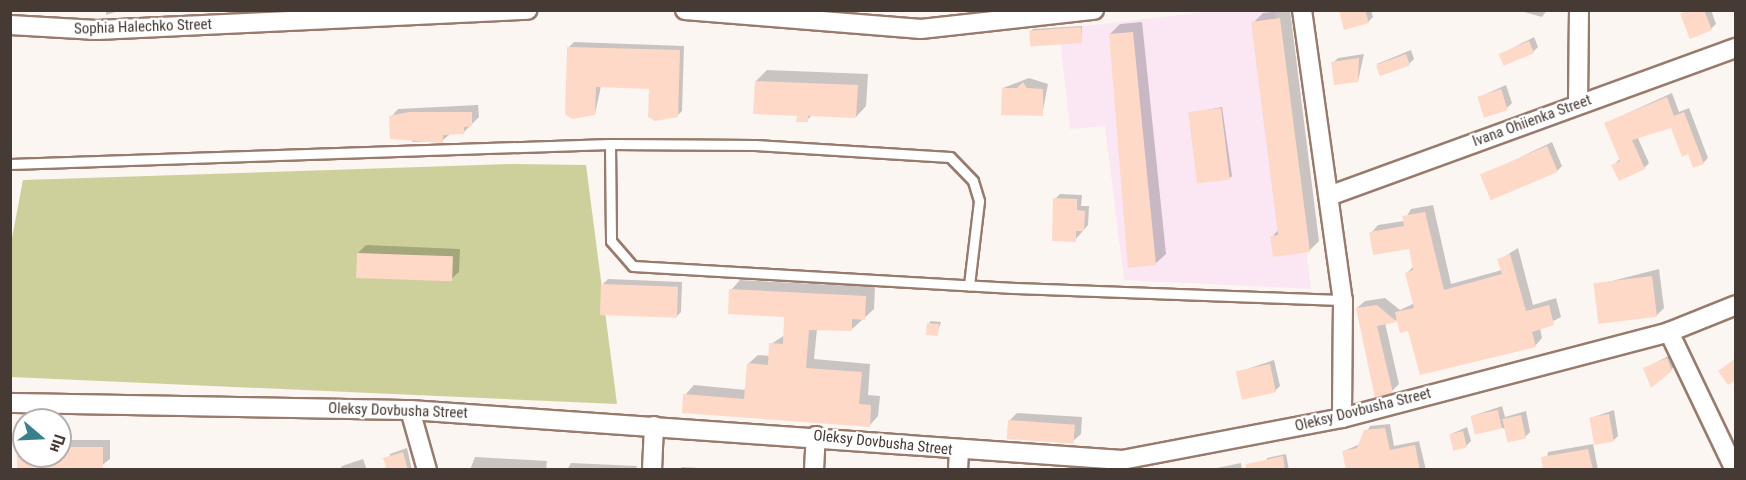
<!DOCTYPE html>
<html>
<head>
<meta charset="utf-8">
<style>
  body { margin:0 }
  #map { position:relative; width:1746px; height:480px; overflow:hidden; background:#fcf6f2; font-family:"Roboto Condensed",sans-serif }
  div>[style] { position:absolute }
  .industrial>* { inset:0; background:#fbe6f4 }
  .green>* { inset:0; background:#ced09c }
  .shadow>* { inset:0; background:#0003 }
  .building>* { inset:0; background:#ffd9c7; transform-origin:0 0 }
  .roads { filter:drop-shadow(2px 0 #987b6d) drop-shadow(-2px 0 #987b6d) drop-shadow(0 2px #987b6d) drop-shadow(0 -2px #987b6d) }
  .service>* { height:9px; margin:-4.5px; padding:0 4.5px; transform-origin:4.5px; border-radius:4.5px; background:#fff }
  .minor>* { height:18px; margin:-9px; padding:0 9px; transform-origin:9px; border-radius:9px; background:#fff }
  span { translate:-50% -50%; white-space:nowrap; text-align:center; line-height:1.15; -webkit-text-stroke:4.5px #fff; paint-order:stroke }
  .street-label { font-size:15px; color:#463a34 }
  .frame { position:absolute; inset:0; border:12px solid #463a34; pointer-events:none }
  .north { position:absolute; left:12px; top:408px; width:60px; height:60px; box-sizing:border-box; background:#fff; border:2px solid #b5b0ae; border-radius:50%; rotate:109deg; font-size:16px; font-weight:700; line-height:24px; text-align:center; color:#463a34 }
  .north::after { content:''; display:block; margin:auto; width:21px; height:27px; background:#3a7f8c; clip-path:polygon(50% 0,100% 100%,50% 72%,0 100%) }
</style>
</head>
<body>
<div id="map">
  <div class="industrial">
    <i style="clip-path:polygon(1214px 11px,1275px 11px,1311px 289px,1124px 280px,1105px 126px,1070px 129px,1059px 29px)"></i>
  </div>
  <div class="green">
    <i style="clip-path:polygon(513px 164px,586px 165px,617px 404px,11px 377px,11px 243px,23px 180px)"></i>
  </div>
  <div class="shadow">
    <i style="clip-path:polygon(106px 10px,122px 10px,106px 15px)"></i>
    <i style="clip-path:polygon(1290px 10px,1319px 241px,1309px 251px,1272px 237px,1279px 229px,1253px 23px,1263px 13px)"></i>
    <i style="clip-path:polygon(1341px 10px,1371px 10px,1373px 17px,1368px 22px)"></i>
    <i style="clip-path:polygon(1517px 10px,1547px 10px,1542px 17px)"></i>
    <i style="clip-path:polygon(1686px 10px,1711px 10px,1716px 24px,1711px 29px,1682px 14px)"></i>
    <i style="clip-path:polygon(1142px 22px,1166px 254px,1155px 264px,1110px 34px,1120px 24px)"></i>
    <i style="clip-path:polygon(1082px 26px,1081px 41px,1031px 31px,1033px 29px)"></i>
    <i style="clip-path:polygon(1534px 37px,1538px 47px,1533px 52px,1501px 54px)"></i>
    <i style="clip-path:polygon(574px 42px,684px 46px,682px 111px,677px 116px,650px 87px,601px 86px,595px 114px,569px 47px)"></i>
    <i style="clip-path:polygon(1411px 50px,1414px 59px,1409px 64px,1377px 64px)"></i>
    <i style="clip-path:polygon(1364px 54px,1358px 81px,1333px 63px,1338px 58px)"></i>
    <i style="clip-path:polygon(767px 70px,868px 74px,866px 106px,856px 117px,812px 115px,807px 120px,756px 81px)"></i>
    <i style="clip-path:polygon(1029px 78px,1048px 84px,1042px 115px,1003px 88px)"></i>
    <i style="clip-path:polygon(1506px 85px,1512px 103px,1507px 108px,1479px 97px)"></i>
    <i style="clip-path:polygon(1672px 93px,1679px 112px,1689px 108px,1708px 158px,1703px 163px,1689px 152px,1671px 126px,1637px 136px,1649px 163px,1644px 168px,1613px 165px,1620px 159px,1606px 123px)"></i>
    <i style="clip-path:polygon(478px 105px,479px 117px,463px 133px,450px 134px,442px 141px,413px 142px,391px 117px,398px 109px)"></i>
    <i style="clip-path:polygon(1222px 107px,1232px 176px,1230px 178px,1190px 113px)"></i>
    <i style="clip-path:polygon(1552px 142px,1562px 166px,1557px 171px,1482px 176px)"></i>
    <i style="clip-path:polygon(1060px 194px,1082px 195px,1081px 206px,1089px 206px,1088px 225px,1075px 240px,1055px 199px)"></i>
    <i style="clip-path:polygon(1433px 205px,1451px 284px,1502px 270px,1499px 260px,1518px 248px,1533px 305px,1556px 298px,1561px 317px,1540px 328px,1542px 338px,1535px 346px,1409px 329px,1398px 320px,1385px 323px,1399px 384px,1392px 391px,1357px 308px,1365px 301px,1385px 298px,1400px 310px,1415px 303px,1407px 273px,1414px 266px,1410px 248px,1371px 233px,1378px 225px,1404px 221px,1411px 209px)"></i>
    <i style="clip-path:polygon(366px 245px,460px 249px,459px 272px,451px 279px,358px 253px)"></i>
    <i style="clip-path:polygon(1659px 269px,1664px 308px,1656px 316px,1596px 291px,1604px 283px)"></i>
    <i style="clip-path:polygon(608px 279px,682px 282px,681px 312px,676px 317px,603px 284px)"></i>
    <i style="clip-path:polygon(740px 280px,875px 287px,874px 309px,851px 330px,817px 329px,814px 359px,870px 364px,868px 395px,880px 396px,878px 416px,869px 426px,685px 395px,694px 385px,746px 390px,748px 364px,758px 355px,770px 356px,771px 344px,785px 335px,786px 315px,731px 290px)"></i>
    <i style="clip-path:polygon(931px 321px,941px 322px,937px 334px,929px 323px)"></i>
    <i style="clip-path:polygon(1672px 354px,1676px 365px,1671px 370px,1644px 369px)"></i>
    <i style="clip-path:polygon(1274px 360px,1280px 386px,1275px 391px,1238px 372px)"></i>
    <i style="clip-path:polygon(1502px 406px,1505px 417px,1526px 411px,1530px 432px,1525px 437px,1472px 416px)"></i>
    <i style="clip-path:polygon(1614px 410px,1618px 436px,1613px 441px,1591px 418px)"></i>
    <i style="clip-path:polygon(1017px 413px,1082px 417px,1081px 434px,1073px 441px,1009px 421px)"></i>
    <i style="clip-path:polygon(1390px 424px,1394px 446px,1419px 441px,1426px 470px,1350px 470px,1344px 451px,1360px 444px,1370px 426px)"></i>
    <i style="clip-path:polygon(1467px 427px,1471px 441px,1466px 446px,1451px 434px)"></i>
    <i style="clip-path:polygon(60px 440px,110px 440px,110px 459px,96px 470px,18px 470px,18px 448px,24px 442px,24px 456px,60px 456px)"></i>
    <i style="clip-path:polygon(1593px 444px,1598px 470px,1545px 470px,1548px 452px)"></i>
    <i style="clip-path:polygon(407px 448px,412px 470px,378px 470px,388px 467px,390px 454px)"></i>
    <i style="clip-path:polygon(1286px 454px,1289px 470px,1264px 470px,1267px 458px)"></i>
    <i style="clip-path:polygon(475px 457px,547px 461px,546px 470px,470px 470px)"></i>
    <i style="clip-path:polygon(363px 459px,367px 470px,339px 470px,342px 466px)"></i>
    <i style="clip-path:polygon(571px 463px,637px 466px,636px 470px,567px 470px)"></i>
    <i style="clip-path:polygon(1241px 463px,1242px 470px,1216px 470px,1217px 468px)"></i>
    <i style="clip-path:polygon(682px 467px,734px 470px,680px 470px)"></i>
  </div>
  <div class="building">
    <i style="clip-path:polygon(1339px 10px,1365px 10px,1369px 23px,1344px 30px)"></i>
    <i style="clip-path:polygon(1689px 10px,1704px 10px,1712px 30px,1690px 39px,1680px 14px)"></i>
    <i style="clip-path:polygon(1280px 18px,1310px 252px,1273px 257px,1270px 236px,1278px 235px,1251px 22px)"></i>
    <i style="left:1081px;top:27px;width:16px;height:52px;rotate:86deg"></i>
    <i style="clip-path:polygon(1133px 32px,1156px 265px,1128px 268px,1109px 34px)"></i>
    <i style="left:1529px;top:41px;width:13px;height:33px;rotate:67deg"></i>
    <i style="clip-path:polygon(567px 47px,680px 50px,678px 117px,655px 121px,648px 117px,649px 89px,596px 87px,595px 115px,572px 119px,565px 114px)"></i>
    <i style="left:1406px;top:54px;width:12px;height:32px;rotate:70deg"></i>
    <i style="clip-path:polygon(1359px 58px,1358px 82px,1334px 85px,1331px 62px)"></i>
    <i style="clip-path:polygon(755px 81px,858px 85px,856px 118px,808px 116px,808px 122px,796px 122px,797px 116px,753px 114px)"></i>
    <i style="clip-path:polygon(1023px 82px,1027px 88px,1043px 89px,1043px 116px,1001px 115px,1002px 88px,1017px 88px)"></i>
    <i style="left:1501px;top:89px;width:22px;height:25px;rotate:72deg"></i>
    <i style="clip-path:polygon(1667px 97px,1674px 116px,1684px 112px,1704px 164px,1693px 168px,1688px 154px,1682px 157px,1671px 128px,1632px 140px,1645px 169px,1619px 181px,1611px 165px,1620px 161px,1604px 123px)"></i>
    <i style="left:1221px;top:108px;width:72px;height:33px;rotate:83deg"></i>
    <i style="clip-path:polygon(409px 112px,472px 112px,472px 126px,464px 127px,464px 134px,443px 135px,443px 143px,390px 139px,389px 116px)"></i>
    <i style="left:1547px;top:146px;width:28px;height:73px;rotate:67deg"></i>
    <i style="clip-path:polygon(1053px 198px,1077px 199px,1077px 210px,1085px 211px,1084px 231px,1076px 231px,1076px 242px,1052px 241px)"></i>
    <i style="clip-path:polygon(1425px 212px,1444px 290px,1502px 274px,1497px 259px,1510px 254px,1526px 311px,1549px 305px,1554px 325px,1532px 332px,1536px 347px,1420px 375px,1408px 331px,1400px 333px,1397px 322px,1377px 326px,1393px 393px,1375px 398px,1356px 308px,1377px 305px,1397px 322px,1395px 312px,1414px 308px,1405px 273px,1413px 270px,1409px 249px,1373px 255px,1369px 232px,1404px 226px,1402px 216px)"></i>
    <i style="left:357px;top:253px;width:96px;height:25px;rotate:2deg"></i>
    <i style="left:1652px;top:276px;width:41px;height:59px;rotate:83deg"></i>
    <i style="left:601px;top:284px;width:77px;height:31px;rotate:2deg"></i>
    <i style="clip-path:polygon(729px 289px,866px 296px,865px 320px,852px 319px,852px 331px,809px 330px,806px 368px,862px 372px,859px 404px,871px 405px,870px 427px,682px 413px,683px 394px,744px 399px,747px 363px,768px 365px,769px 343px,783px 344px,784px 317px,728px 314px)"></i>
    <i style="left:927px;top:323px;width:12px;height:12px;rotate:5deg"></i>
    <i style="clip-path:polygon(1667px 358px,1672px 371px,1651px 388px,1643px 368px)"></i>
    <i style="clip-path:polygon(1736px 358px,1736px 380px,1728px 385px,1718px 371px)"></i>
    <i style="left:1270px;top:364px;width:29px;height:35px;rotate:78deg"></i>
    <i style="left:1498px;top:410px;width:19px;height:28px;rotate:78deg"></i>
    <i style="left:1609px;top:414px;width:28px;height:20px;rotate:80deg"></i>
    <i style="left:1521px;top:415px;width:24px;height:19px;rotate:78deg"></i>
    <i style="left:1008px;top:420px;width:67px;height:19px;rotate:4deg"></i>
    <i style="clip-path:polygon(1385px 428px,1390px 450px,1415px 445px,1420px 470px,1346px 470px,1342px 451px,1357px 448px,1364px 430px)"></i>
    <i style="left:1463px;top:431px;width:17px;height:14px;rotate:77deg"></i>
    <i style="clip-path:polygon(60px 447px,103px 447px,103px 468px,17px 470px,17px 456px,60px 456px)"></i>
    <i style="clip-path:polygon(1588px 449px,1593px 470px,1543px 470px,1541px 457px)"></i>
    <i style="clip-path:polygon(403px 452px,408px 470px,387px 470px,383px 458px)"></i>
    <i style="clip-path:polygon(1283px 456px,1285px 470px,1246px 470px,1246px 464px)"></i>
  </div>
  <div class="roads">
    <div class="service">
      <i style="left:610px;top:144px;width:97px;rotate:89.4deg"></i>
      <i style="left:611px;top:241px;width:33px;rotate:49deg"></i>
      <i style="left:633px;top:266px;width:381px;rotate:3.3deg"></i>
      <i style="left:1013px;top:288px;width:330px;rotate:2.1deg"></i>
      <i style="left:10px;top:164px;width:600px;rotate:-1.91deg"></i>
      <i style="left:610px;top:144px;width:145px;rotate:0.4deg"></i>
      <i style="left:755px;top:145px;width:195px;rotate:3.5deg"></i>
      <i style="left:950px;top:157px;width:33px;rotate:46deg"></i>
      <i style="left:973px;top:181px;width:21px;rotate:73deg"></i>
      <i style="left:979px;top:201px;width:85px;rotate:96.8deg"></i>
    </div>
    <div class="minor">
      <i style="left:685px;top:10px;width:237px;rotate:4.6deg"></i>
      <i style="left:921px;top:29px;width:174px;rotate:-6.3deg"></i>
      <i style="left:1302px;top:10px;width:293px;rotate:82deg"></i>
      <i style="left:1343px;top:300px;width:118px;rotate:90.5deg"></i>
      <i style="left:10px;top:25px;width:87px;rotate:3.3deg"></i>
      <i style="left:97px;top:30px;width:431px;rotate:-2.7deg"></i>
      <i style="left:1578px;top:104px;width:94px;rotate:-89.4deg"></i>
      <i style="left:1329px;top:196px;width:433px;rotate:-20deg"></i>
      <i style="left:1669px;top:332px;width:153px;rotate:64.4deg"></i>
      <i style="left:10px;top:403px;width:400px;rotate:1deg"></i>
      <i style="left:410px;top:410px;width:714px;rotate:4.02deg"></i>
      <i style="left:1122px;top:460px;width:224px;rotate:-10.8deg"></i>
      <i style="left:1342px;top:418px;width:338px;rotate:-14.7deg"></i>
      <i style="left:1669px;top:332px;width:72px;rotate:-21.9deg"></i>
      <i style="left:410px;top:410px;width:62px;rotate:74.2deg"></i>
      <i style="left:652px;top:470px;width:44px;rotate:-87.4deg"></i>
      <i style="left:814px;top:470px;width:34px;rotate:-87deg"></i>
      <i style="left:958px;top:470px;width:19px;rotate:-87deg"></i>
    </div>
  </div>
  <div class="street-label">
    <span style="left:143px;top:27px;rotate:-2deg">Sophia Halechko Street</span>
    <span style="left:1532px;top:121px;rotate:-20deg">Ivana Ohiienka Street</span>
    <span style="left:1363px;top:410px;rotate:-14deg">Oleksy Dovbusha Street</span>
    <span style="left:398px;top:411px;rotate:2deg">Oleksy Dovbusha Street</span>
    <span style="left:883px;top:443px;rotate:6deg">Oleksy Dovbusha Street</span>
  </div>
  <div class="frame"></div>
  <div class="north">Пн</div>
</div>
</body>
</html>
